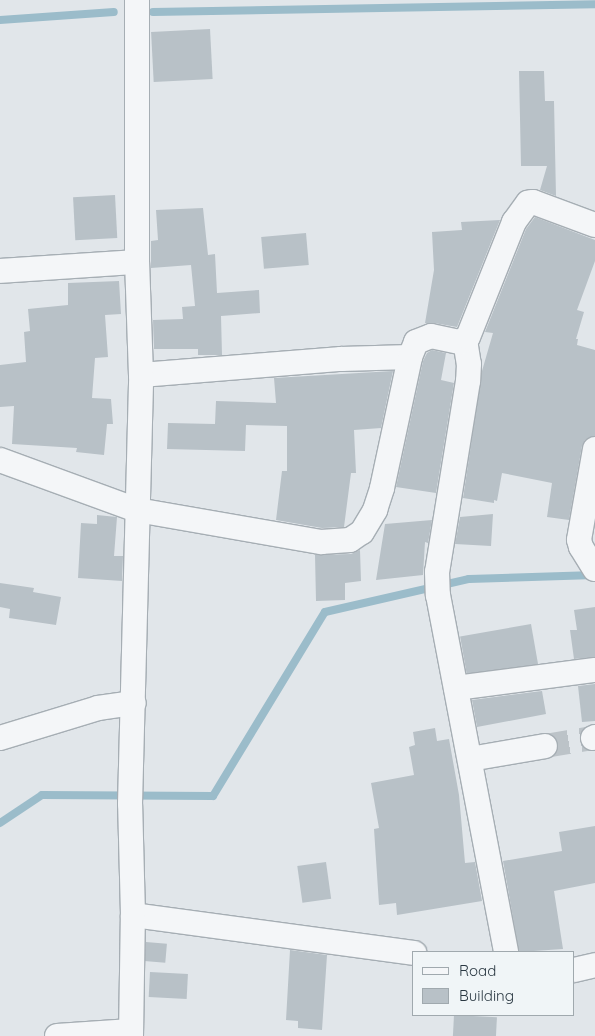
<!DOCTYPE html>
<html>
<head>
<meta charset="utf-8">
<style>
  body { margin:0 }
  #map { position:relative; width:595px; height:1036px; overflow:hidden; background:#e1e6ea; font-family:Quicksand,sans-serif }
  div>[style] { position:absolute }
  .stream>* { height:8px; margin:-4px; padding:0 4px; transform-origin:4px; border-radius:4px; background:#9bbcca }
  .building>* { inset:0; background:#b8c1c7; transform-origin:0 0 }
  .minor-tunnel>* { height:24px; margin-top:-12px; transform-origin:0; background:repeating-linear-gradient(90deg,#bcc3c8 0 24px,transparent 0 36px) }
  .roads { filter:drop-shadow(1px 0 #a6aeb4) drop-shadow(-1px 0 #a6aeb4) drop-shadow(0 1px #a6aeb4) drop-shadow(0 -1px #a6aeb4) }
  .minor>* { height:24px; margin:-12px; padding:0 12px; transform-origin:12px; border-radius:12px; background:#f4f6f8 }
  span { translate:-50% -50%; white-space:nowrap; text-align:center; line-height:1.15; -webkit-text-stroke:5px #f0f5f7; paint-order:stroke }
  .legend { position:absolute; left:412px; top:951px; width:162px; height:65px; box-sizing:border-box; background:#f0f5f7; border:1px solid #a0a9ae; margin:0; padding:6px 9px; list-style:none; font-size:15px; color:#293741 }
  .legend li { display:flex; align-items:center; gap:10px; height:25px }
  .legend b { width:25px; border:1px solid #a0a9ae }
</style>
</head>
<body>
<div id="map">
  <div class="stream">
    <i style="left:153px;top:12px;width:442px;rotate:-1deg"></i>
    <i style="left:0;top:20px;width:114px;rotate:-4deg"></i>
    <i style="left:0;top:823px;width:50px;rotate:-33.7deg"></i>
    <i style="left:42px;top:795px;width:171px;rotate:0.3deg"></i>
    <i style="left:213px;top:796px;width:215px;rotate:-58.7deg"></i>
    <i style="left:325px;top:612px;width:148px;rotate:-12.9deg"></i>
    <i style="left:469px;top:579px;width:126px;rotate:-1.8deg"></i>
  </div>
  <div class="building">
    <i style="left:210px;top:29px;width:50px;height:59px;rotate:87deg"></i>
    <i style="clip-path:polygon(519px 71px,544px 71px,545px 101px,554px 101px,556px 196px,540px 190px,547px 166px,521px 166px)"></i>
    <i style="left:115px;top:195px;width:43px;height:42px;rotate:87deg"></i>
    <i style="clip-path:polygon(203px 208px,208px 255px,215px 254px,217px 293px,259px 290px,260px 313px,221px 316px,222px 355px,198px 355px,198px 349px,154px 349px,153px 320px,183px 319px,182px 307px,195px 306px,191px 265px,151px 268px,151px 241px,158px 240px,156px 210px)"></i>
    <i style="clip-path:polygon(535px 217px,595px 240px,595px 261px,577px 310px,584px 312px,576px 339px,578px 339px,577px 345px,595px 350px,595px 436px,585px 440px,582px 446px,569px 520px,547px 517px,552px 483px,502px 473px,497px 501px,494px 500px,494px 503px,463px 498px,482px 371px,493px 333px,485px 332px,526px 229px)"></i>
    <i style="clip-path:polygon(500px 220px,457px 327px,434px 323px,425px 323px,434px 270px,432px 232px,462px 230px,461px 222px)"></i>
    <i style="left:306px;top:233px;width:32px;height:45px;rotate:85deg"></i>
    <i style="clip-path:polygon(119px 281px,121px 314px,105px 315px,108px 357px,95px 358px,92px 398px,111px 399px,113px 424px,107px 424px,104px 455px,76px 452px,77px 448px,12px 444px,14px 406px,0 407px,0 365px,26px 362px,24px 332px,30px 331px,28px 309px,68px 305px,68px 283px)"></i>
    <i style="clip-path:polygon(432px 350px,446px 353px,441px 380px,454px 383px,436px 493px,396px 487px,423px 361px,427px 353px)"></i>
    <i style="clip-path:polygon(393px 371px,381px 428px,354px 430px,356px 473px,351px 473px,344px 527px,322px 528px,276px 520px,282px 471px,287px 471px,287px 426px,246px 425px,245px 451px,167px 449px,168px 423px,215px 424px,216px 401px,276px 403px,274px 378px)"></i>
    <i style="clip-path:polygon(493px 514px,491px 546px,455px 544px,460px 517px)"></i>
    <i style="clip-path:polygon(97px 515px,117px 517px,114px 556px,123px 556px,122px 581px,78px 578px,81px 523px,97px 524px)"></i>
    <i style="clip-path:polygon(432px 520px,428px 543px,425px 542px,423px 575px,376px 580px,385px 524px)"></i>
    <i style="clip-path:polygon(360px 550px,361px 581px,345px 583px,345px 600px,316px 601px,315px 555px,351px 554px)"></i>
    <i style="clip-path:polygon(0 583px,34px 588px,33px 592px,61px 597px,56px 625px,9px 618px,10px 609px,0 607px)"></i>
    <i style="clip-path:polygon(595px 607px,595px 657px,574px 659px,570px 630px,577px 630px,574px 610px)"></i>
    <i style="left:531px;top:624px;width:41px;height:72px;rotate:80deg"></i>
    <i style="clip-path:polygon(595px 684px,595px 721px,582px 722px,578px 686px)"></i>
    <i style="clip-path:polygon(542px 691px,546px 714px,477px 727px,472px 700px)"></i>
    <i style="clip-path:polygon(435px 728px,437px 741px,449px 739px,459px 795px,465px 863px,475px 862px,482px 901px,397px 915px,396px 903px,379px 905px,374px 829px,379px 828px,371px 783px,414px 775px,409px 747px,415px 745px,413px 732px)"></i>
    <i style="clip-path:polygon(595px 826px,595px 883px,554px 891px,563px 949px,519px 952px,503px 861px,562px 851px,559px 832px)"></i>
    <i style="left:326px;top:862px;width:37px;height:29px;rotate:82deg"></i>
    <i style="left:146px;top:942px;width:21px;height:19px;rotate:5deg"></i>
    <i style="clip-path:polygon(290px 950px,327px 955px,322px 1030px,298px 1028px,298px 1021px,286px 1020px)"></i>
    <i style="left:150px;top:972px;width:38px;height:25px;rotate:3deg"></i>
    <i style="left:454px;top:1015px;width:43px;height:21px;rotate:3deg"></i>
  </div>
  <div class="minor-tunnel">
    <i style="left:545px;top:746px;width:49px;rotate:-9.5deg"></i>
  </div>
  <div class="roads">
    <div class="minor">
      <i style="left:0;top:271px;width:137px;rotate:-3.8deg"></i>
      <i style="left:465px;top:340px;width:24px;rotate:81deg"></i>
      <i style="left:469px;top:364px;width:17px;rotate:93deg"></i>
      <i style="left:468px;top:381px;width:193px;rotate:99.2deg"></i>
      <i style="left:437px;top:572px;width:23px;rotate:88deg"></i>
      <i style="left:438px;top:595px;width:363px;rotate:79.2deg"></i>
      <i style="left:141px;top:375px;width:201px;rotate:-4.6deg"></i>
      <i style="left:341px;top:359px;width:69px;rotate:-1.7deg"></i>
      <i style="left:595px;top:449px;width:92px;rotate:100deg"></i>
      <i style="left:579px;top:540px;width:7px;rotate:74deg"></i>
      <i style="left:581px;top:547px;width:26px;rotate:58deg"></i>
      <i style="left:0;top:460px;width:146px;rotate:20.1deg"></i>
      <i style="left:137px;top:510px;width:187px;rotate:9.9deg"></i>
      <i style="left:321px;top:542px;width:29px;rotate:-4deg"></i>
      <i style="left:350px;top:540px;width:14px;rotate:-34deg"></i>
      <i style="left:362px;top:532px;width:26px;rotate:-59deg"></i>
      <i style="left:375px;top:510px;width:23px;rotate:-72deg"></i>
      <i style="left:382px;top:488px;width:134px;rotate:-77.9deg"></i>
      <i style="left:410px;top:357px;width:16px;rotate:-68deg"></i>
      <i style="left:416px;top:342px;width:16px;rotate:-22deg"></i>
      <i style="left:431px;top:336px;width:30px;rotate:12deg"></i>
      <i style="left:460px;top:342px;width:9px;rotate:-32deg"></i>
      <i style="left:468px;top:337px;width:124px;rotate:-68.2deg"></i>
      <i style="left:514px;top:222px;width:24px;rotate:-54deg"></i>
      <i style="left:528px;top:203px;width:5px;rotate:-11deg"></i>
      <i style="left:533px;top:202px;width:66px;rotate:20.4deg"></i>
      <i style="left:456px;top:688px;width:140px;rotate:-7.4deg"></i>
      <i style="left:0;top:738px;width:102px;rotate:-17deg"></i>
      <i style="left:98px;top:708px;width:36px;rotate:-8deg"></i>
      <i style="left:593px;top:738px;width:2px;rotate:-27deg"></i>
      <i style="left:470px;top:759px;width:76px;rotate:-9.8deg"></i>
      <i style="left:133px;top:915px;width:284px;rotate:7.7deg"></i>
      <i style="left:574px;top:970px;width:22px;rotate:-13deg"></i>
      <i style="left:57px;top:1036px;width:74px;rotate:-3.9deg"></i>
      <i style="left:131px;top:1036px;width:121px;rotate:-89.1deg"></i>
      <i style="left:133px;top:915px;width:111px;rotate:-91.5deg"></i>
      <i style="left:130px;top:804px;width:429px;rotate:-88.5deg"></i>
      <i style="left:141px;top:375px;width:113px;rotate:-92deg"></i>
      <i style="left:137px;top:262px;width:262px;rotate:-90deg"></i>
    </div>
  </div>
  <ul class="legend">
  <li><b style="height:6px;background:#f4f6f8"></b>Road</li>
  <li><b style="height:14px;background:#b8c1c7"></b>Building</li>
  </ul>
</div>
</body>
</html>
